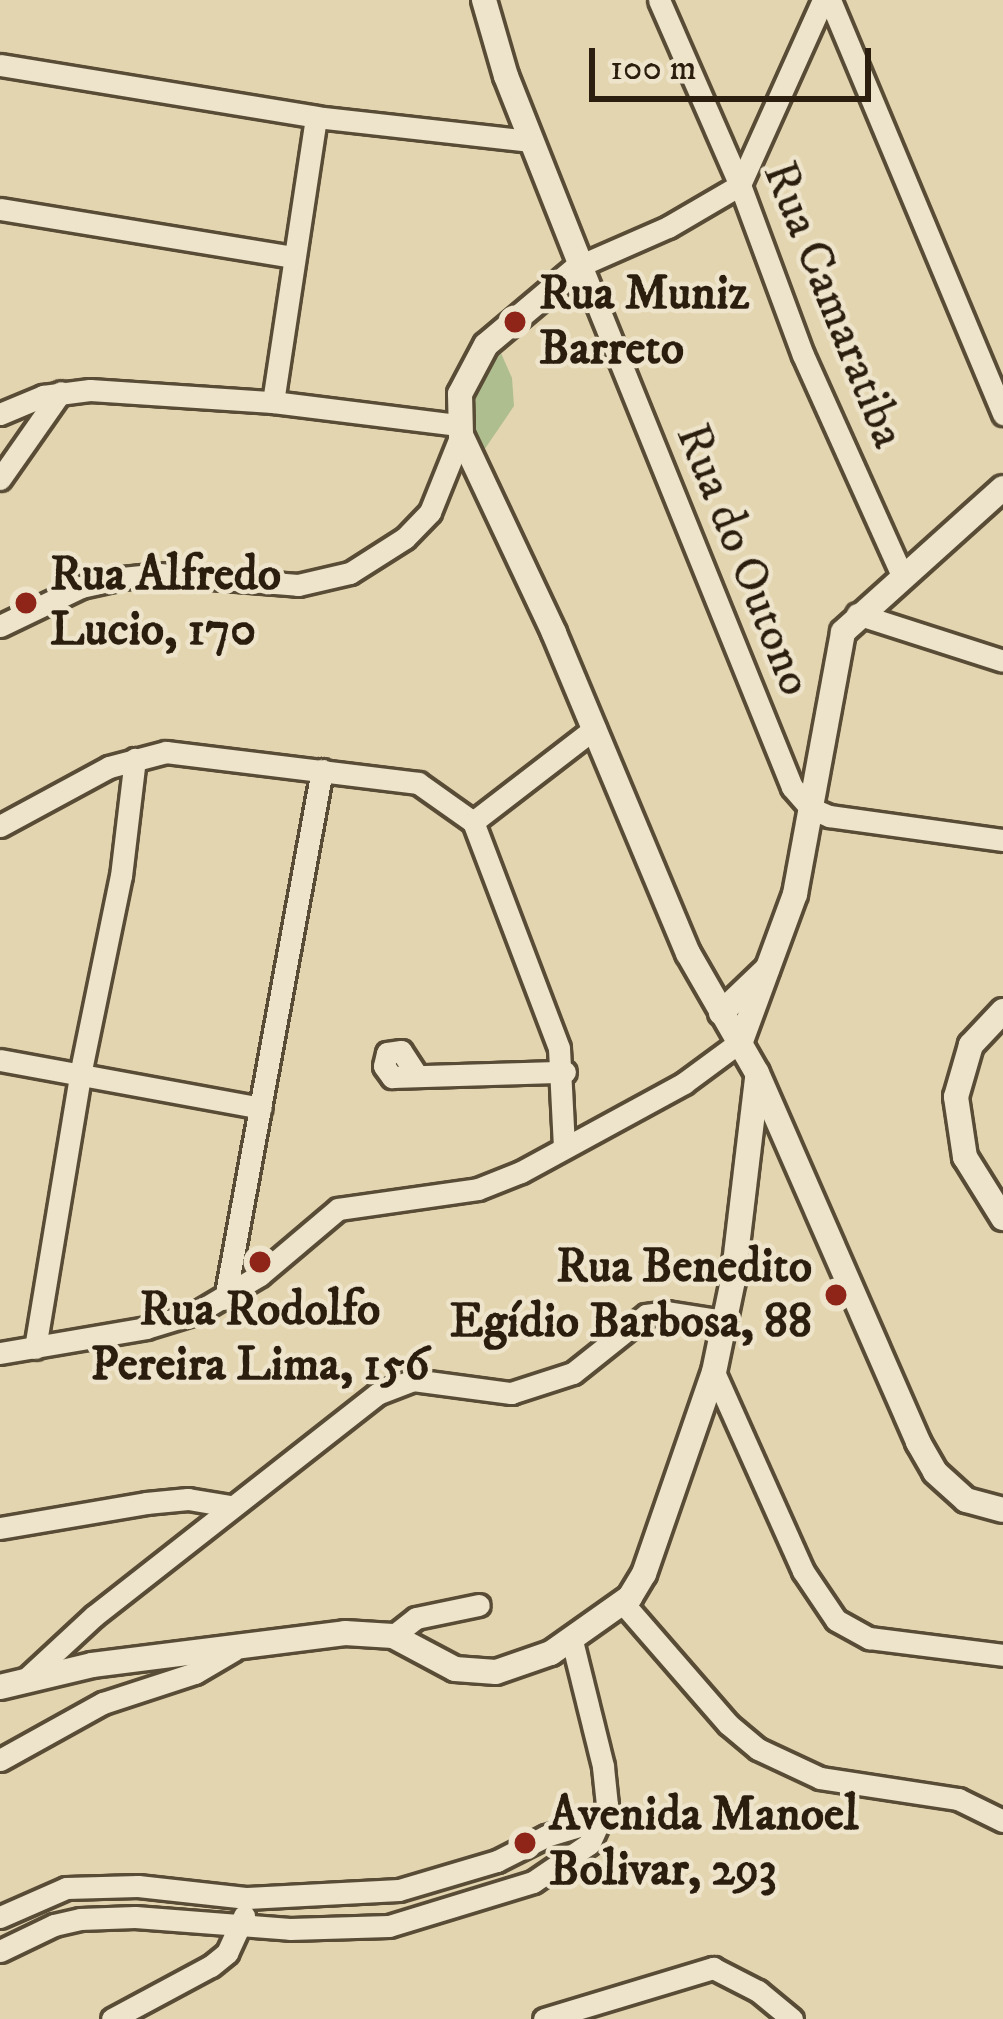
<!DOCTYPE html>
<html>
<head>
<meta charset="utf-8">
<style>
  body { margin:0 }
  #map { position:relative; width:1003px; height:2019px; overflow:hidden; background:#e3d5af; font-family:"IM FELL DW Pica",serif }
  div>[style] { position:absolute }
  .green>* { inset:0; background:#afbe8f }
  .roads { filter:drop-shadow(3px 0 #594c36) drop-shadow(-3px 0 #594c36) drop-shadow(0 3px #594c36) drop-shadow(0 -3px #594c36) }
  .minor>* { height:21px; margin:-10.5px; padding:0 10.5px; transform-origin:10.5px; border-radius:10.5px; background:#ede4cb }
  .tertiary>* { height:24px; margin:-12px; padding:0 12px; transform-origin:12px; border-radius:12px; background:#ede4cb }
  .dots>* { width:33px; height:33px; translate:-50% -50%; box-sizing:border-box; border:6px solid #ede4cb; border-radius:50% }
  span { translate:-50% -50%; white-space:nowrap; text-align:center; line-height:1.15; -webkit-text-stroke:9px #ede4cb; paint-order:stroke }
  .poi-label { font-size:48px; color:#2b1e0e; font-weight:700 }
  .left { translate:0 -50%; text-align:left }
  .right { translate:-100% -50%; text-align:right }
  .street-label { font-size:48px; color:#2b1e0e }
  .scale { position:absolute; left:589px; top:48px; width:282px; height:54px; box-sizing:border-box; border:6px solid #2b1e0e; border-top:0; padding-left:15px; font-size:36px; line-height:42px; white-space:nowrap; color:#2b1e0e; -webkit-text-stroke:9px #ede4cb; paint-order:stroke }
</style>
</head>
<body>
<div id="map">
  <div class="green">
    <i style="clip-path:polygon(501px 353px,512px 378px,514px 406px,480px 456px,473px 429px,475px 397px,483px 374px)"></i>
  </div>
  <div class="roads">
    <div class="minor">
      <i style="left:659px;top:0;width:202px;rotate:66.4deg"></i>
      <i style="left:740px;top:185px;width:181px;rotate:69.7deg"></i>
      <i style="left:803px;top:355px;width:241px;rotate:65.8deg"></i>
      <i style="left:823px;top:0;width:203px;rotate:114.2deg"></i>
      <i style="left:740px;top:185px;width:83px;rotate:149.7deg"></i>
      <i style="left:668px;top:227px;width:95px;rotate:156.4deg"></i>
      <i style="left:581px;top:265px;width:563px;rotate:67.99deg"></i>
      <i style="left:792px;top:787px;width:28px;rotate:49deg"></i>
      <i style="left:810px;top:808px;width:21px;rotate:23deg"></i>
      <i style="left:829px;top:816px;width:176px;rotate:7.9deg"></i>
      <i style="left:830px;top:0;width:449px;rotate:67.3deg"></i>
      <i style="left:0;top:65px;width:320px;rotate:9.3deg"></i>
      <i style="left:316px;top:117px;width:215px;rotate:6.4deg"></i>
      <i style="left:0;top:209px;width:298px;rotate:9.3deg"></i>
      <i style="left:273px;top:402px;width:288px;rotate:-81.4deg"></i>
      <i style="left:0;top:414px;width:47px;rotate:-22.7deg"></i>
      <i style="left:43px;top:396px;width:47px;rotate:-7.3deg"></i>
      <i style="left:90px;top:390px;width:183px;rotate:3.8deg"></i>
      <i style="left:273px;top:402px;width:185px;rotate:7.1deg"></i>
      <i style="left:0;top:479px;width:106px;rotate:-55deg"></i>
      <i style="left:857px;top:614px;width:153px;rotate:17.8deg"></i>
      <i style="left:0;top:626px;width:90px;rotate:-25.7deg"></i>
      <i style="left:81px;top:587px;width:42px;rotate:-12.4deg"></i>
      <i style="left:122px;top:578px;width:37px;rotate:-6deg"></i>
      <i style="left:159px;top:574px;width:139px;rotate:4.5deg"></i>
      <i style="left:298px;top:585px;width:53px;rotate:-13deg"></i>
      <i style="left:350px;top:573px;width:65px;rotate:-32.5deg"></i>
      <i style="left:405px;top:538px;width:36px;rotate:-46deg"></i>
      <i style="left:430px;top:512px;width:83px;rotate:-68.1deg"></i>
      <i style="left:0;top:826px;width:124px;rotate:-28.4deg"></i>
      <i style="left:109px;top:767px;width:59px;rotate:-14.7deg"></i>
      <i style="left:166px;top:752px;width:254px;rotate:7deg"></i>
      <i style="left:418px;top:783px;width:67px;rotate:35.3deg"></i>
      <i style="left:0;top:1060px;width:265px;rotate:10.4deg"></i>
      <i style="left:416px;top:1074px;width:27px;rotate:-123deg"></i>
      <i style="left:401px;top:1051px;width:14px;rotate:172deg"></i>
      <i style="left:387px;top:1053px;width:13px;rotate:103deg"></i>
      <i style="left:384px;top:1066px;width:14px;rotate:54deg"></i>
      <i style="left:392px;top:1077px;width:173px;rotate:-1.7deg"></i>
      <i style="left:564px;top:1147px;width:99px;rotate:-92.9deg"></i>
      <i style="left:559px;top:1048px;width:242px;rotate:-110.8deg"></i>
      <i style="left:473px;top:822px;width:154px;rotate:-37.6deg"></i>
      <i style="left:225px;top:1299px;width:538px;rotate:-79.61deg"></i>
      <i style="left:35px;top:1348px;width:277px;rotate:-80.6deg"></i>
      <i style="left:80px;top:1075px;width:203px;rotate:-78.4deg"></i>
      <i style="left:121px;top:876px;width:118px;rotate:-83.2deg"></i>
      <i style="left:0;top:1353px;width:148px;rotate:-9.7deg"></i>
      <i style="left:146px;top:1328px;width:54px;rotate:-17.1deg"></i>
      <i style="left:198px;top:1312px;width:72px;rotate:-30.8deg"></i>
      <i style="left:260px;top:1275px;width:102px;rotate:-40.2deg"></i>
      <i style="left:338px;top:1209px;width:141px;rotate:-8.1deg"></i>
      <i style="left:478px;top:1189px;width:46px;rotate:-21.6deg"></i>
      <i style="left:521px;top:1172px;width:186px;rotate:-28.6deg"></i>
      <i style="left:684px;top:1083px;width:71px;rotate:-36.4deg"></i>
      <i style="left:714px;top:1372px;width:218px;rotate:65.9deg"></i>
      <i style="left:803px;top:1571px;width:59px;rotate:56deg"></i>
      <i style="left:836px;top:1620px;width:38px;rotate:29deg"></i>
      <i style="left:869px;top:1638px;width:135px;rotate:7.2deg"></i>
      <i style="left:0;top:1528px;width:148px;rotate:-9.7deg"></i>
      <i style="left:146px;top:1503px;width:42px;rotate:-5.4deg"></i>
      <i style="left:188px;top:1499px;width:43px;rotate:9.5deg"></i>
      <i style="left:622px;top:1602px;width:162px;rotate:49deg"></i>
      <i style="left:728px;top:1724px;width:39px;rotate:40deg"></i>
      <i style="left:758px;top:1749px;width:68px;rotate:25.1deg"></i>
      <i style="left:820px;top:1778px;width:140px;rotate:8.7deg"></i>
      <i style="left:958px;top:1799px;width:50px;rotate:26.1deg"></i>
      <i style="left:393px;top:1636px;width:29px;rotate:-38deg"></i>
      <i style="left:416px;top:1618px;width:64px;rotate:-11.7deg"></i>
      <i style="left:26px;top:1679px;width:93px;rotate:-42.8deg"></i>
      <i style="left:94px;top:1616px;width:360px;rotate:-38.1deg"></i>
      <i style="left:377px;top:1394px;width:39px;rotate:-21deg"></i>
      <i style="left:413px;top:1380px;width:99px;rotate:7.6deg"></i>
      <i style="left:511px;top:1393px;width:65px;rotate:-17.9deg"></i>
      <i style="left:573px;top:1373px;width:93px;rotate:-38.5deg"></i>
      <i style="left:646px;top:1315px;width:21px;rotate:-8deg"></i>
      <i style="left:667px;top:1312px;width:58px;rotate:9deg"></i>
      <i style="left:0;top:1760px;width:118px;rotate:-29deg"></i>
      <i style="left:103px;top:1703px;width:97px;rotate:-18.1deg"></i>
      <i style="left:195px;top:1673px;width:45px;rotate:-30.5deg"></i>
      <i style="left:0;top:1917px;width:72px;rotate:-23.7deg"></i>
      <i style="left:66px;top:1888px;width:72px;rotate:-1.6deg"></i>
      <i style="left:138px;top:1886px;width:110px;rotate:6.3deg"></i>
      <i style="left:247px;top:1898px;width:152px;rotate:-3deg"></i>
      <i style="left:399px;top:1890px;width:102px;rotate:-16.5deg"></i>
      <i style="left:497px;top:1861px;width:55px;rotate:-27deg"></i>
      <i style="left:546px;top:1836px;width:59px;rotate:-16.9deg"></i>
      <i style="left:0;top:1951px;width:60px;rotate:-25.7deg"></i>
      <i style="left:54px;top:1925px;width:27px;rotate:-13deg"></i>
      <i style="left:80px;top:1919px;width:55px;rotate:-2.1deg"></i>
      <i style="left:135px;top:1917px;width:155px;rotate:4.4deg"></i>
      <i style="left:290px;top:1929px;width:99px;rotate:-1.7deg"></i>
      <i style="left:389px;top:1926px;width:151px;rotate:-17deg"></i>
      <i style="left:533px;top:1882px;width:68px;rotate:-34.2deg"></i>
      <i style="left:589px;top:1844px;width:43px;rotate:-65.2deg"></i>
      <i style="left:607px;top:1805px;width:39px;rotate:-96deg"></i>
      <i style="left:603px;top:1766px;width:129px;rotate:-103.9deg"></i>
      <i style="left:112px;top:2019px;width:112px;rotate:-28.2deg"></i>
      <i style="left:211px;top:1966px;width:21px;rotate:-39deg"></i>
      <i style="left:227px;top:1953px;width:41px;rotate:-65.3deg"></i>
      <i style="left:544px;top:2019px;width:177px;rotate:-16.8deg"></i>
      <i style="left:713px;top:1968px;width:51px;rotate:27.1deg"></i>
      <i style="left:758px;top:1991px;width:44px;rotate:39.5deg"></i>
    </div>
    <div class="tertiary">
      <i style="left:484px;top:0;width:79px;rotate:73.9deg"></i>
      <i style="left:506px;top:76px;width:203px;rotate:68.4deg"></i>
      <i style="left:581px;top:265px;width:124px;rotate:139.9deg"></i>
      <i style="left:486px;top:345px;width:55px;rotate:118deg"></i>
      <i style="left:460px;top:394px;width:41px;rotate:88.6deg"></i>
      <i style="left:461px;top:435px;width:219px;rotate:64.8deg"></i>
      <i style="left:554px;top:633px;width:347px;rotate:67.3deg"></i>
      <i style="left:688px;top:953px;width:138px;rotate:60.1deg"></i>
      <i style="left:757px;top:1073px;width:403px;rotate:66.4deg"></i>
      <i style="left:918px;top:1442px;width:34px;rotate:60deg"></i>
      <i style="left:935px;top:1472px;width:42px;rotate:42.1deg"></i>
      <i style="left:966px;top:1500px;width:38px;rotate:15deg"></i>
      <i style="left:1003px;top:1011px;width:47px;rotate:133.3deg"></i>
      <i style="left:971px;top:1045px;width:54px;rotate:106.1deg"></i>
      <i style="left:956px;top:1097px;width:61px;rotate:81.5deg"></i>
      <i style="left:965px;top:1157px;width:72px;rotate:58.1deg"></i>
      <i style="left:721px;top:1013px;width:64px;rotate:-43.7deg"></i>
      <i style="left:741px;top:1041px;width:157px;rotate:-69.8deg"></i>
      <i style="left:795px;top:894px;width:266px;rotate:-79.6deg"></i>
      <i style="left:843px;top:632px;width:215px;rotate:-42deg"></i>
      <i style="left:0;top:1687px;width:95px;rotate:-13.4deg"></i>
      <i style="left:92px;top:1665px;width:255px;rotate:-7.2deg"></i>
      <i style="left:345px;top:1633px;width:48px;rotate:3.6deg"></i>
      <i style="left:393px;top:1636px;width:70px;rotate:28deg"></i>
      <i style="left:455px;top:1669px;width:41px;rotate:4.2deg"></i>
      <i style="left:496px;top:1672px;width:58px;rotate:-19.1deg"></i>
      <i style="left:551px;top:1653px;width:97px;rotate:-35.3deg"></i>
      <i style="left:630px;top:1597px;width:27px;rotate:-59deg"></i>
      <i style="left:644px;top:1574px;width:214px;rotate:-70.9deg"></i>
      <i style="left:714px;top:1372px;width:94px;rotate:-78.3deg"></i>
      <i style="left:733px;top:1280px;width:203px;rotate:-83.2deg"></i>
    </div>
  </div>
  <div class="dots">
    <i style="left:515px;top:322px;background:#8f2418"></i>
    <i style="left:26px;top:603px;background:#8f2418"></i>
    <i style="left:260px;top:1262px;background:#8f2418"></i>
    <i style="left:836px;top:1295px;background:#8f2418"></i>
    <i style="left:525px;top:1843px;background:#8f2418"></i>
  </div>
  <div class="poi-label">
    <span class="left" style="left:539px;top:322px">Rua Muniz<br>Barreto</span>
    <span class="left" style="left:50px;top:603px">Rua Alfredo<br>Lucio, 170</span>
    <span class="right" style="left:812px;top:1295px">Rua Benedito<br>Egídio Barbosa, 88</span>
    <span style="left:260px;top:1338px">Rua Rodolfo<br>Pereira Lima, 156</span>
    <span class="left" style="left:549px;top:1843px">Avenida Manoel<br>Bolivar, 293</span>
  </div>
  <div class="street-label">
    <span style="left:833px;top:305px;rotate:68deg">Rua Camaratiba</span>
    <span style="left:743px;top:560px;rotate:68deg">Rua do Outono</span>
  </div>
  <div class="scale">100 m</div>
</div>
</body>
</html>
